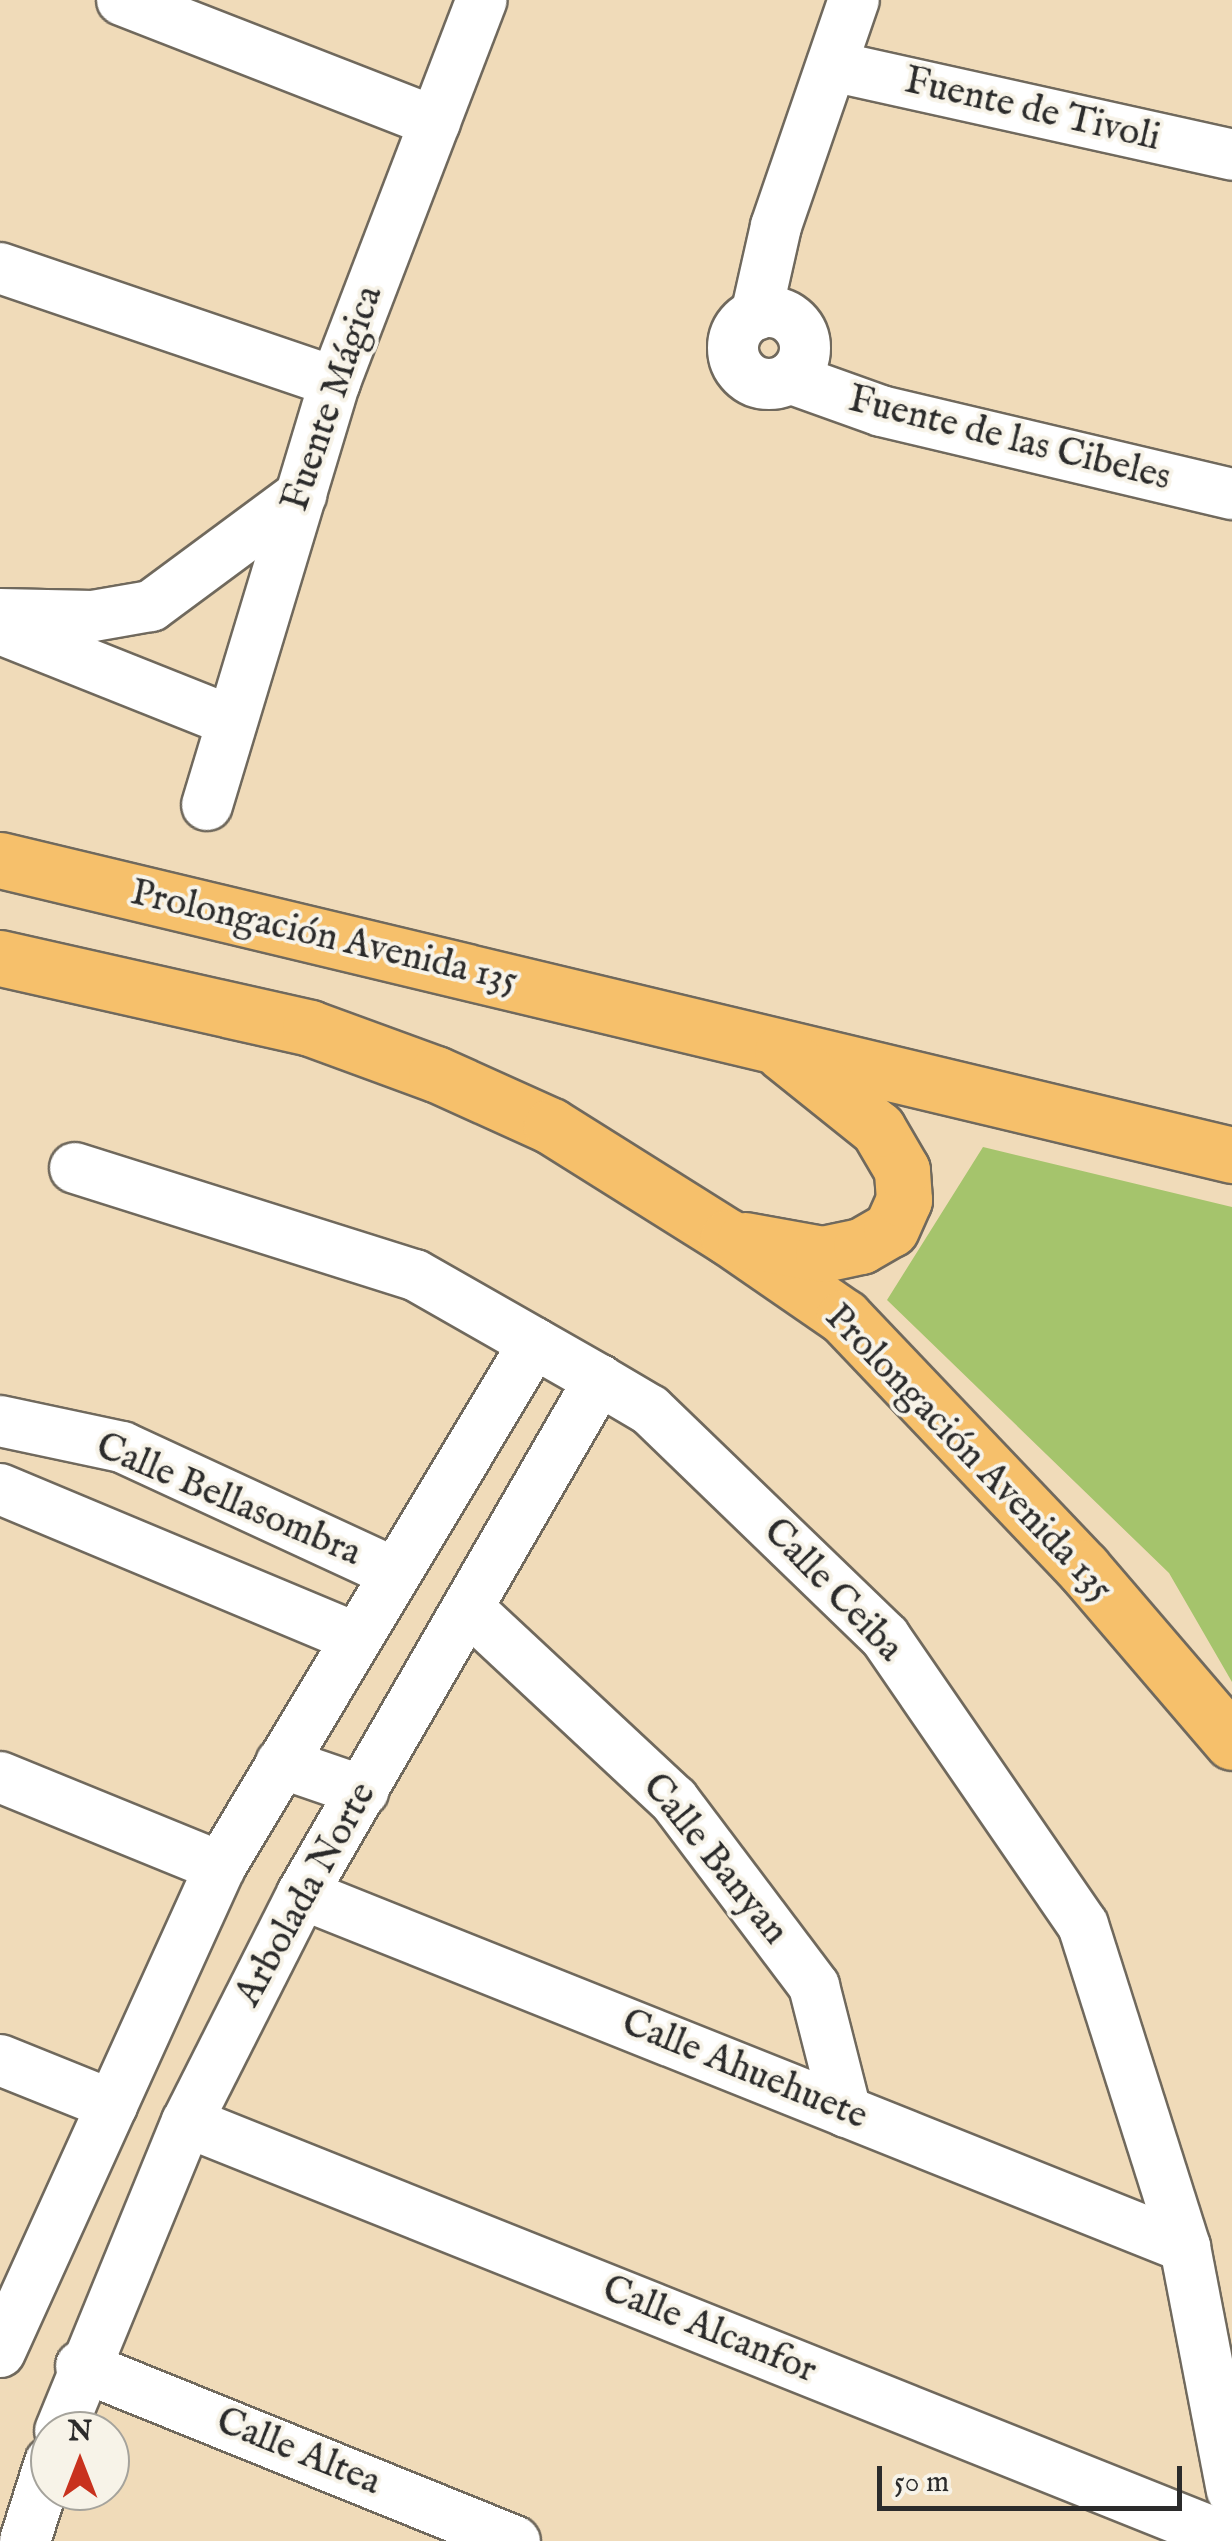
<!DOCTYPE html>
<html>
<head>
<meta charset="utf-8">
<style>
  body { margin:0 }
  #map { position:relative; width:1232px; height:2541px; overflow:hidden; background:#f0dbb9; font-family:"IM FELL English",serif }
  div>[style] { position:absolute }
  .green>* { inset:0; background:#a5c46c }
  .roads { filter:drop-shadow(2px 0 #70695d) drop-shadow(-2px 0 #70695d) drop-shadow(0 2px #70695d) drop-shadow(0 -2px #70695d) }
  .minor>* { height:50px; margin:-25px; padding:0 25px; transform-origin:25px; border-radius:25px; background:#fff }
  .minor>.ring { margin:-25px; padding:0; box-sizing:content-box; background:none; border:50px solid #fff; border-radius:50% }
  .major>* { height:55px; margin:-27.5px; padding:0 27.5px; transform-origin:27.5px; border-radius:27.5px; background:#f6c06b }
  span { translate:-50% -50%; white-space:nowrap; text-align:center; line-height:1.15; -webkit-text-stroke:8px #f7f3e8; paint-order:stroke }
  .street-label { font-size:38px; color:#2b2b2b }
  .north { position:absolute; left:30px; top:2411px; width:100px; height:100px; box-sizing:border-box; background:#f7f3e8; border:2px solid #a5a39c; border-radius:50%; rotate:0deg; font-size:28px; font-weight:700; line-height:40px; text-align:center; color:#2b2b2b }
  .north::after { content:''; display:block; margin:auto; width:35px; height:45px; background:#c8321e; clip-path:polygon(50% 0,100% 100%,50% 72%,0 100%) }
  .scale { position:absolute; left:877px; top:2466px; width:305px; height:45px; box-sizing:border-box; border:5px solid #2b2b2b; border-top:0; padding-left:12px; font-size:30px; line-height:35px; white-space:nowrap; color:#2b2b2b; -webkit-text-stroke:8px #f7f3e8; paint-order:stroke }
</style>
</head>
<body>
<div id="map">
  <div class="green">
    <i style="clip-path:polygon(983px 1147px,1232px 1207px,1232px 1682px,1169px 1573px,887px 1300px)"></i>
  </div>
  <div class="roads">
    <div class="minor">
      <i style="left:122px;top:0;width:336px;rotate:21.3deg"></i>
      <i style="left:832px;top:66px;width:410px;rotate:12.5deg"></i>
      <i style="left:0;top:268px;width:354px;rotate:18.8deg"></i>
      <i class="ring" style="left:733px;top:312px;width:22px;height:22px"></i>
      <i style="left:756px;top:315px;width:91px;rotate:-77.3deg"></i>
      <i style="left:776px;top:226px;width:239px;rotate:-71deg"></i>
      <i style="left:789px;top:378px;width:98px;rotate:19.7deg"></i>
      <i style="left:881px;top:411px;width:361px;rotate:13.3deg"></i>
      <i style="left:0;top:614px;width:93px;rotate:1.2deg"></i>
      <i style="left:93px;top:616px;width:59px;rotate:-9.8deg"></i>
      <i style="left:151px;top:606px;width:187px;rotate:-36.5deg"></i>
      <i style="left:0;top:629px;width:246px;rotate:21.7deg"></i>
      <i style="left:207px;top:805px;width:442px;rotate:-73.2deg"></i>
      <i style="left:335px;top:382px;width:409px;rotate:-69deg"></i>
      <i style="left:75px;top:1168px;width:356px;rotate:17.5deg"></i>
      <i style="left:415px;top:1275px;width:212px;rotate:29.7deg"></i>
      <i style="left:599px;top:1380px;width:59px;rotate:30.5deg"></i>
      <i style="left:650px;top:1410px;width:327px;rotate:44deg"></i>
      <i style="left:885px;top:1637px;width:349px;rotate:55.5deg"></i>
      <i style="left:1083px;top:1925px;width:338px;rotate:72.4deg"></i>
      <i style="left:1185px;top:2247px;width:248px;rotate:79.1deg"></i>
      <i style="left:0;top:1421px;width:125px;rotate:12deg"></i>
      <i style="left:122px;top:1447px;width:301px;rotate:24.8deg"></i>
      <i style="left:0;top:1489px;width:383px;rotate:22.7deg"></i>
      <i style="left:470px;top:1610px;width:279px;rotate:43deg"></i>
      <i style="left:674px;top:1800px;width:233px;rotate:53deg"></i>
      <i style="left:814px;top:1986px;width:130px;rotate:75.7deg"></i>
      <i style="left:281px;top:1763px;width:87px;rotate:18.9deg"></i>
      <i style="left:0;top:1777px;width:238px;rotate:22.2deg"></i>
      <i style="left:302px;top:1894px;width:951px;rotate:21.79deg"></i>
      <i style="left:0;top:2060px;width:121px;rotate:21.9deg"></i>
      <i style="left:187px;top:2122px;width:1125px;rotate:21.8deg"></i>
      <i style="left:0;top:2352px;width:533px;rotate:-65.6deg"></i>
      <i style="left:220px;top:1867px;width:611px;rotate:-59.07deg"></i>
      <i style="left:81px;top:2366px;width:468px;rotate:22deg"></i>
      <i style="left:60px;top:2431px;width:334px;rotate:-67.7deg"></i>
      <i style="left:187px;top:2122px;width:255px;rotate:-63.2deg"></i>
      <i style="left:302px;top:1894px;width:594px;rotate:-59.98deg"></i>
      <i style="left:25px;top:2541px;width:83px;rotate:-72.4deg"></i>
    </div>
    <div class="major">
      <i style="left:0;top:860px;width:1267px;rotate:13.47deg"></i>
      <i style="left:0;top:958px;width:318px;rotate:12.7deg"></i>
      <i style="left:310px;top:1028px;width:134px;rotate:20.1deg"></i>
      <i style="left:436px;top:1074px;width:126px;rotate:24.3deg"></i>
      <i style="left:551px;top:1126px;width:209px;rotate:32.1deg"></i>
      <i style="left:728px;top:1237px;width:141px;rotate:34.6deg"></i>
      <i style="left:844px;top:1317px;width:347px;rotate:46.4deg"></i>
      <i style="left:1083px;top:1568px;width:229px;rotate:49.4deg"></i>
      <i style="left:745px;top:1240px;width:79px;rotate:10.2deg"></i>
      <i style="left:823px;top:1254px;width:39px;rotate:-12deg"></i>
      <i style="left:861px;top:1246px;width:34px;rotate:-30deg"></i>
      <i style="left:891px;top:1229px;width:32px;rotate:-66deg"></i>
      <i style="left:904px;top:1200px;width:30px;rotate:-94deg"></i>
      <i style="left:902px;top:1170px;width:48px;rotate:-120.3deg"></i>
      <i style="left:878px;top:1129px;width:123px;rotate:-141.3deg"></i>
    </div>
  </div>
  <div class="street-label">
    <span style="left:1032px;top:111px;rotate:13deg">Fuente de Tivoli</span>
    <span style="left:334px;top:399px;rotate:-71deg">Fuente Mágica</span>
    <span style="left:1009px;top:440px;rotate:14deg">Fuente de las Cibeles</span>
    <span style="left:324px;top:938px;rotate:13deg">Prolongación Avenida 135</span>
    <span style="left:968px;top:1454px;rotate:46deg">Prolongación Avenida 135</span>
    <span style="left:228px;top:1501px;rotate:23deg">Calle Bellasombra</span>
    <span style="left:832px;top:1591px;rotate:46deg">Calle Ceiba</span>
    <span style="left:714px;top:1860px;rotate:51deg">Calle Banyan</span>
    <span style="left:307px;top:1895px;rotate:-61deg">Arbolada Norte</span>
    <span style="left:744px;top:2071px;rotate:22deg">Calle Ahuehuete</span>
    <span style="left:709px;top:2331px;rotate:22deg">Calle Alcanfor</span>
    <span style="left:298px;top:2453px;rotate:22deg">Calle Altea</span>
  </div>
  <div class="north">N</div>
  <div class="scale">50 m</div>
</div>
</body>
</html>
